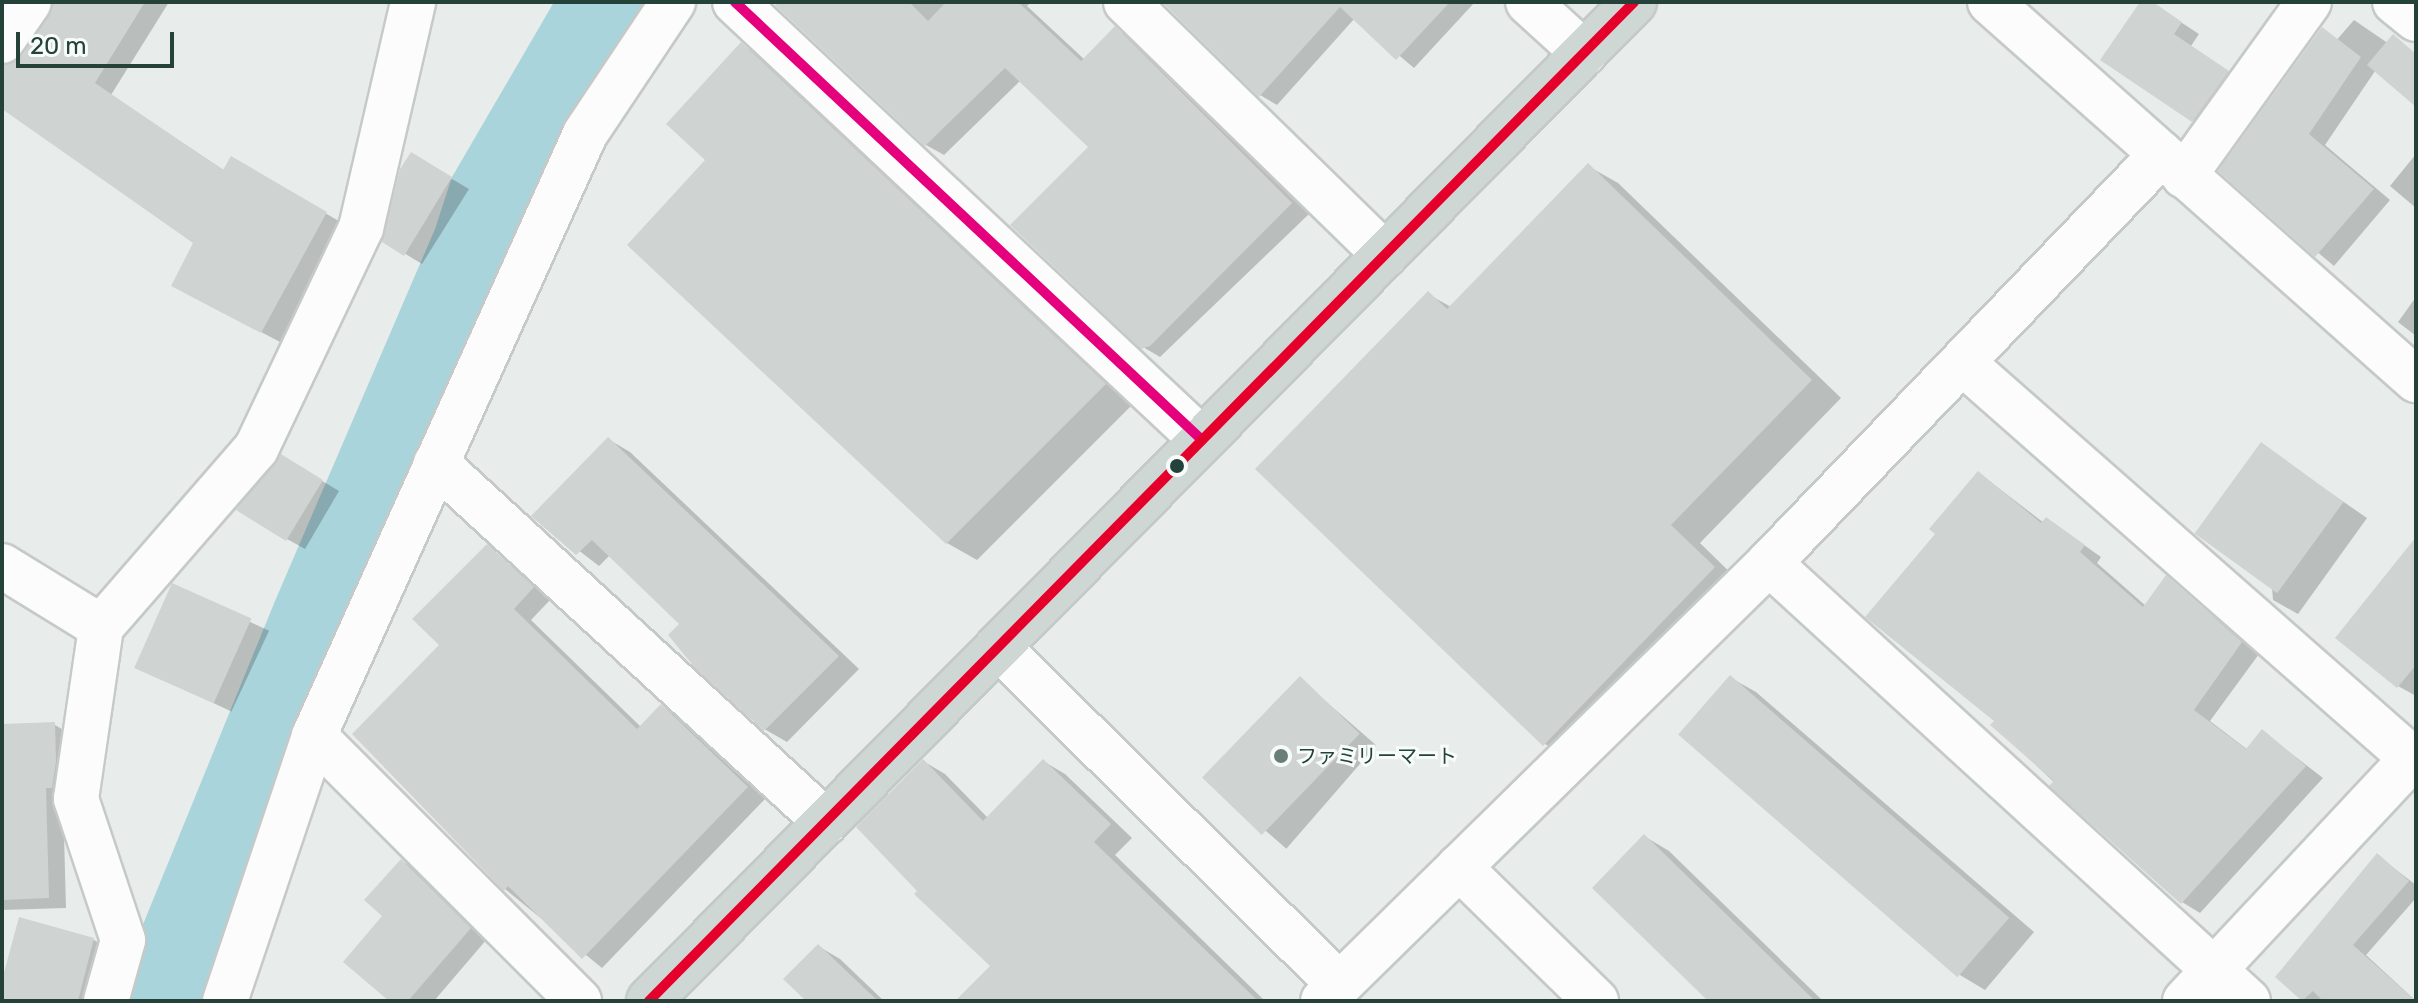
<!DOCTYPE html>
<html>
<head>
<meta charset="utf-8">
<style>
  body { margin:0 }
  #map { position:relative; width:2418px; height:1003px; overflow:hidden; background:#e8edeb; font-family:Rubik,"Noto Sans JP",sans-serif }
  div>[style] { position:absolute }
  .water>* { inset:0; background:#a9d4db }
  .shadow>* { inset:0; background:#0003; transform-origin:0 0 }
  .building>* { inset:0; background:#cfd4d2; transform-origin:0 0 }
  .roads { filter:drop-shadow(2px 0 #c5cac8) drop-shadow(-2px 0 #c5cac8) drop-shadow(0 2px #c5cac8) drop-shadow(0 -2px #c5cac8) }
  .minor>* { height:44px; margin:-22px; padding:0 22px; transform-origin:22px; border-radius:22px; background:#fcfcfc }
  .major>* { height:44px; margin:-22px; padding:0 22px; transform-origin:22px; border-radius:22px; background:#cfd7d5 }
  .bus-1>* { height:10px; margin:-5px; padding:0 5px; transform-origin:5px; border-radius:5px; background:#e5007d }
  .bus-2>* { height:10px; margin:-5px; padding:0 5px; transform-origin:5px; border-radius:5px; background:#e4002b }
  .dots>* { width:22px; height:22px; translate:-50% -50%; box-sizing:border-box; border:4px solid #f7fbf9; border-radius:50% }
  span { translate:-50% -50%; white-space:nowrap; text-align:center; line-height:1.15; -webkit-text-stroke:6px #f7fbf9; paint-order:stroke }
  .poi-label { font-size:20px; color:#24423a }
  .left { translate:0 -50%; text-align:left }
  .frame { position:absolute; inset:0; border:4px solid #24423a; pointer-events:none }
  .scale { position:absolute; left:16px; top:32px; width:158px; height:36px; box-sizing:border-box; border:4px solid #24423a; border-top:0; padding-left:10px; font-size:24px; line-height:28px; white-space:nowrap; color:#24423a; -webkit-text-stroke:6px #f7fbf9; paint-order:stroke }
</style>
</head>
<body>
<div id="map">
  <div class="water">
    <i style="clip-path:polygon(554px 2px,656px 2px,552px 176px,413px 463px,277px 776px,205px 1001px,117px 1001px,124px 971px,275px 601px,435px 229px,452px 177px)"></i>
  </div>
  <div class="shadow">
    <i style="clip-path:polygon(55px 2px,169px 2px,111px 95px,225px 171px,232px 159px,344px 224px,280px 342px,191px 295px,196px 242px,2px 107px,2px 70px,24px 57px)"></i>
    <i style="clip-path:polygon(775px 2px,1031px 2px,1027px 6px,1085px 60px,1115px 29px,1133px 39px,1309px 214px,1160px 357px,1143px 347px,1090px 147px,1021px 80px,944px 155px,926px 145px)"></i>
    <i style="clip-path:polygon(1165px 2px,1475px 2px,1414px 68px,1355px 18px,1277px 105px,1260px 95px)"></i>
    <i style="clip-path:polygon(2142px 2px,2150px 2px,2199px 34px,2191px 46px,2243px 82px,2210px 130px,2192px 119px)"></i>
    <i style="clip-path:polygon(2354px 20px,2392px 46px,2325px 145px,2390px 200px,2334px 266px,2222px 172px)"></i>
    <i style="clip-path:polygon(741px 45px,772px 62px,1135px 402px,977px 560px,947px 543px,708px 159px)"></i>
    <i style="clip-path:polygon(2416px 154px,2416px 208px,2390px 186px)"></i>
    <i style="clip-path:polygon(411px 155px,469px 189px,422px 264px,384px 241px)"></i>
    <i style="clip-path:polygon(1588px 166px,1618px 183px,1841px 398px,1700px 543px,1744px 586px,1575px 762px,1545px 744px,1258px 469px,1428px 294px,1451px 307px)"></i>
    <i style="clip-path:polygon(2416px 297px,2416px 336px,2398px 322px)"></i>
    <i style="clip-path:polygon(608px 439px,630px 452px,859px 669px,787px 742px,766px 730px,697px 666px,682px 624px,610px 555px,599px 566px,534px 516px)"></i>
    <i style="clip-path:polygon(2261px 445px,2367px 518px,2298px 614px,2273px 600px)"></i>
    <i style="clip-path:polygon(282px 457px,339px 491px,305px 549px,287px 539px)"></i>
    <i style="clip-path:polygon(1979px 473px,2044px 523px,2047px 519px,2101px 557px,2097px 563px,2146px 606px,2166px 578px,2259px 654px,2210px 721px,2248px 750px,2262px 731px,2323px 778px,2200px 913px,2182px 902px,1993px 725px,1997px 721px,1938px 534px)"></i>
    <i style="clip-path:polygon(488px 547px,551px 599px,531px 620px,641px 727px,661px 706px,680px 717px,765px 799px,602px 968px,505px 889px,355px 734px,442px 645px)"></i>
    <i style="clip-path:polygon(2416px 566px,2416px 696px,2398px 686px)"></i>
    <i style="left:173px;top:586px;width:106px;height:89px;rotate:25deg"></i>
    <i style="clip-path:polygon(1731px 678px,1756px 692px,2034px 932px,1985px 990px,1960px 975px)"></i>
    <i style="left:1300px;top:679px;width:101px;height:137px;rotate:41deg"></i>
    <i style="clip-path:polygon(55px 725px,72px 735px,63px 798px,66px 908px,2px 910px,2px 727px)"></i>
    <i style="clip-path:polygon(923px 761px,945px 774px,988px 818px,1043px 761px,1065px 774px,1132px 838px,1115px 855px,1265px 1001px,958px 1001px,993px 966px,920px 891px)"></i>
    <i style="clip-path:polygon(1644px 836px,1669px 851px,1823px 1001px,1711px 1001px)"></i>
    <i style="clip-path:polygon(2378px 856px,2416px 885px,2416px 898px,2366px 955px,2416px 1001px,2306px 1001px,2278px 977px)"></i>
    <i style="clip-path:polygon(402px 861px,419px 871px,487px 939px,434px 1001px,392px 1001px,385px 916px)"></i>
    <i style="clip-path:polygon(20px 920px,94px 940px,116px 953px,103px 1001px,2px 1001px)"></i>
    <i style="clip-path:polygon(818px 946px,840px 959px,884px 1001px,808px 1001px)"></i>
  </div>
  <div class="building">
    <i style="clip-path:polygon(54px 2px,145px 2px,95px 83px,223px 170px,231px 156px,327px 212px,261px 333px,171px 286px,193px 243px,2px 109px,2px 66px,23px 55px)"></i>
    <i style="clip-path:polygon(778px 2px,909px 2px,928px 21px,946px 2px,1018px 2px,1081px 61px,1115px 26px,1292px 203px,1150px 346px,1141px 349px,1010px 225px,1088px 147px,1005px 68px,925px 146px,775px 5px)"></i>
    <i style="clip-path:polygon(1162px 2px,1450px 2px,1396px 60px,1340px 7px,1259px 97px)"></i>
    <i style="clip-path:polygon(2140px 2px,2153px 2px,2182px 22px,2174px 34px,2229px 71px,2192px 122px,2100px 60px)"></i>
    <i style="clip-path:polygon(2322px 27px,2361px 57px,2309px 134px,2374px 189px,2315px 257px,2218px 171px)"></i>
    <i style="clip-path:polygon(2393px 34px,2416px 54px,2416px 107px,2367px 65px)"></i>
    <i style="clip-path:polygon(741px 42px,1106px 384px,946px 544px,627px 245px,705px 160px,666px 124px)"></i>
    <i style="clip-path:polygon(411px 152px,452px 177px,404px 256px,382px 242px,400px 169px)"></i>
    <i style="clip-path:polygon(1588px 163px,1812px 380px,1671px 525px,1715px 567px,1543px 746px,1255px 469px,1428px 291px,1447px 309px)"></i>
    <i style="clip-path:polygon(608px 437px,839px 656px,764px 731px,695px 668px,668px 635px,679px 624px,592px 540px,576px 555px,531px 516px)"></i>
    <i style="left:2261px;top:442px;width:102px;height:113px;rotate:36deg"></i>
    <i style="clip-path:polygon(281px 454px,323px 480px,286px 541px,236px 510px)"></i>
    <i style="clip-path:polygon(1978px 471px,2041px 523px,2046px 517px,2085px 545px,2080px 552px,2143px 607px,2166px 575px,2242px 642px,2194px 710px,2246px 749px,2262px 729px,2306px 766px,2181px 904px,2049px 786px,2054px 781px,1990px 725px,1994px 721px,1865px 617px,1935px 534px,1929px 529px)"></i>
    <i style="clip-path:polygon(2416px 537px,2416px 665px,2397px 688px,2335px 638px)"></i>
    <i style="clip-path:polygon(487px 544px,534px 587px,514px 609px,637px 729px,661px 704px,748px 787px,582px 959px,508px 886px,504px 891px,352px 734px,439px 645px,412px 619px)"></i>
    <i style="left:172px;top:583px;width:87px;height:93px;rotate:24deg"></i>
    <i style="left:1730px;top:675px;width:370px;height:79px;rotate:41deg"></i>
    <i style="left:1300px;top:676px;width:83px;height:141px;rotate:44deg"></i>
    <i style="clip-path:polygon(55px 722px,56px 762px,52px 788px,46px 788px,49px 898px,2px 900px,2px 724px)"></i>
    <i style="clip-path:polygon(923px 759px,983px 821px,1043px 759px,1111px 824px,1094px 842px,1258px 1001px,955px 1001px,990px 966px,914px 894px,917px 891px,856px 827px)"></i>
    <i style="clip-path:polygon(1644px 834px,1815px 1001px,1708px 1001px,1592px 888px)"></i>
    <i style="clip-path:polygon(2377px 853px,2409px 881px,2353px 945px,2416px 1001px,2323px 1001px,2313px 991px,2302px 1001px,2275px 977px)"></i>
    <i style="clip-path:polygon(401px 859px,471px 928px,408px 1001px,389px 1001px,343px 962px,382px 916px,364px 900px)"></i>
    <i style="clip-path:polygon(19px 917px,94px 938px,78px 1001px,2px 1001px,2px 980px)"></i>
    <i style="clip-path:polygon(818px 944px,878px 1001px,806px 1001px,783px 979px)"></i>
  </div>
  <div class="roads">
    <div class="minor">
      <i style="left:735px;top:2px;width:640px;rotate:43.16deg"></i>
      <i style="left:1126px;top:2px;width:362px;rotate:44.3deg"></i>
      <i style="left:1528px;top:2px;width:76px;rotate:42.3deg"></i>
      <i style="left:1990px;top:2px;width:570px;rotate:41.58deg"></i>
      <i style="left:2395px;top:2px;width:27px;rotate:39deg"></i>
      <i style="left:2px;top:41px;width:47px;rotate:-55.3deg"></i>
      <i style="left:2184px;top:176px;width:214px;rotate:-54.3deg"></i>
      <i style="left:1964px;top:364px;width:602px;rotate:41.36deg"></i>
      <i style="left:436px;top:463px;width:530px;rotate:42.63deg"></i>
      <i style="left:1769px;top:563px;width:649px;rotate:42.44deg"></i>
      <i style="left:2px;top:566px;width:116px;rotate:31.6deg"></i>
      <i style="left:998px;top:647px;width:480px;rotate:44.7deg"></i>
      <i style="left:314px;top:736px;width:375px;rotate:45deg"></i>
      <i style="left:1459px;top:867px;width:192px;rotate:44.4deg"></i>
      <i style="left:106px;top:1001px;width:63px;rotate:-74.4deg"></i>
      <i style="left:123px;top:940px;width:149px;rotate:-108.4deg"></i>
      <i style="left:76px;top:799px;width:174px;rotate:-81.7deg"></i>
      <i style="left:101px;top:627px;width:236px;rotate:-49deg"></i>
      <i style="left:256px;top:449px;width:245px;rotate:-64.6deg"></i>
      <i style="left:361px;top:228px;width:232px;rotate:-77deg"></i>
      <i style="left:225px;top:1001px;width:280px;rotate:-71.4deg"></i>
      <i style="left:314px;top:736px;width:660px;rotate:-65.76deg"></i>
      <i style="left:585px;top:134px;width:159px;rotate:-56.3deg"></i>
      <i style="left:1323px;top:1001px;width:625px;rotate:-44.48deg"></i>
      <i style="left:1769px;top:563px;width:567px;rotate:-46.14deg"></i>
      <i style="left:2185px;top:1001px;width:338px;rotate:-46.9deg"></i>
    </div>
    <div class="major">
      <i style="left:649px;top:1001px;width:1403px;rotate:-45.4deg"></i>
    </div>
  </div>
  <div class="bus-1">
    <i style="left:735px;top:2px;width:640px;rotate:43.16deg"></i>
  </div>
  <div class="bus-2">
    <i style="left:649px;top:1001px;width:1403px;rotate:-45.4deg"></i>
  </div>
  <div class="dots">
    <i style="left:1177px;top:466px;background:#24423a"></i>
    <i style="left:1281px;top:756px;background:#697e78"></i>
  </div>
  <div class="poi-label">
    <span class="left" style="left:1297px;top:756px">ファミリーマート</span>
  </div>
  <div class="frame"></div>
  <div class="scale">20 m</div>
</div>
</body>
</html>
